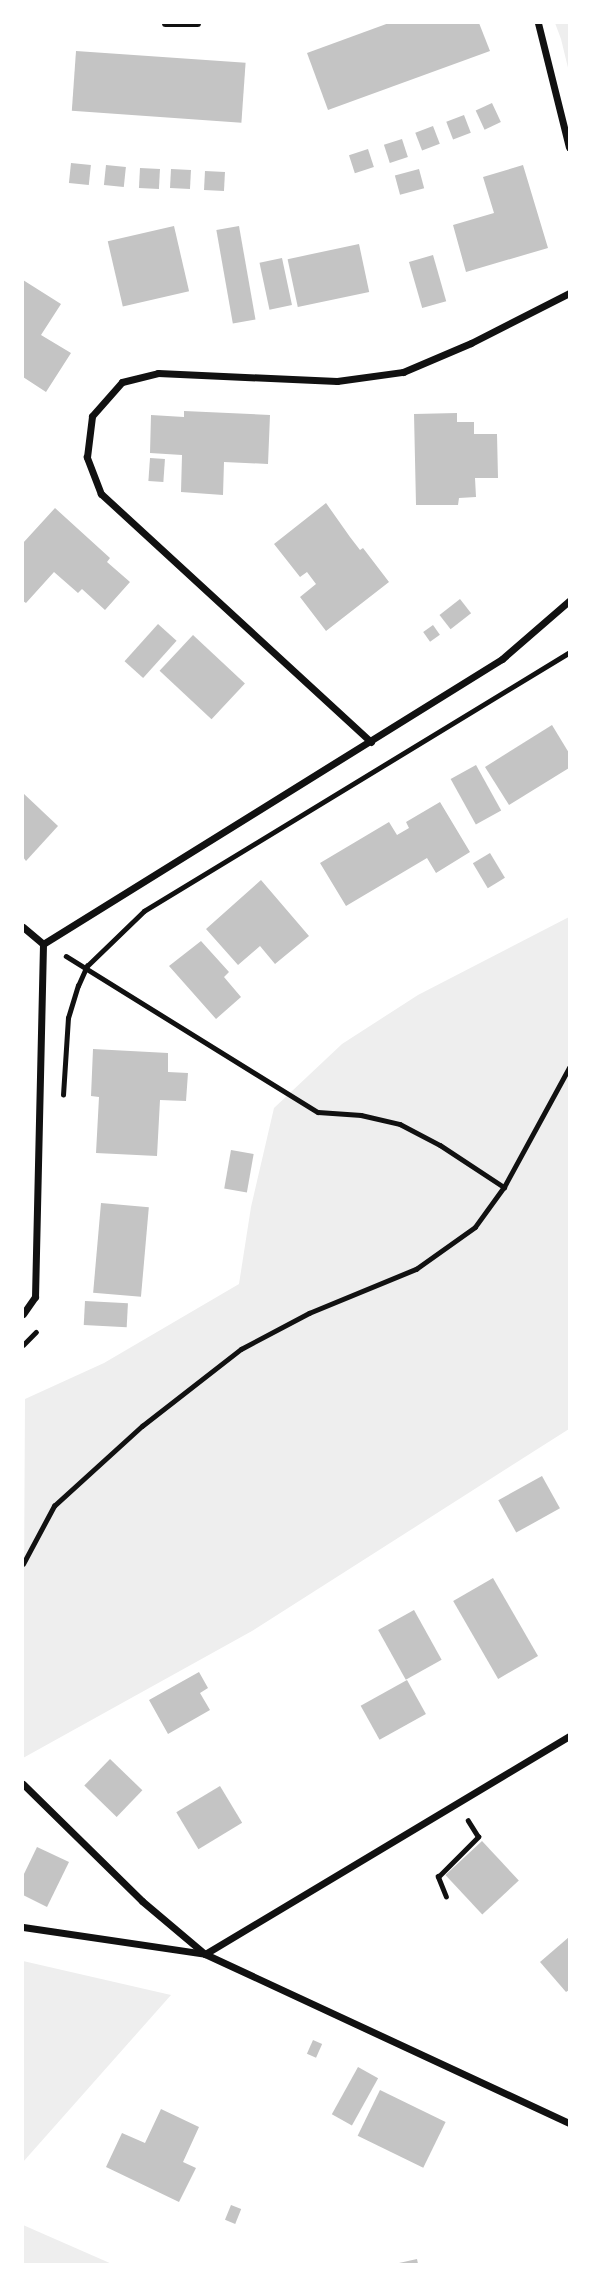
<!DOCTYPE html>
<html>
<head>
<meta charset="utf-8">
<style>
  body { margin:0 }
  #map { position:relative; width:592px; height:2287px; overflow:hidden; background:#fff; font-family:Barlow,sans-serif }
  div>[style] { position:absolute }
  .green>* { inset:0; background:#eee }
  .building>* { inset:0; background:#c4c4c4; transform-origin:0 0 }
  .path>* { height:4.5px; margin:-2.25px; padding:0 2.25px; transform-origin:2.25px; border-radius:2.25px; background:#111 }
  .minor>* { height:7px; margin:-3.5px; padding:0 3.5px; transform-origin:3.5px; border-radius:3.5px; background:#111 }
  span { translate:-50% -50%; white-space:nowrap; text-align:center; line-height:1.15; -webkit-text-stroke:5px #fff; paint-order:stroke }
  .frame { position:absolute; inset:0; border:24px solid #fff; pointer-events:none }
</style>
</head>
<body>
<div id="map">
  <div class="green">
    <i style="clip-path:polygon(555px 23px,569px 23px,569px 72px,561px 39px)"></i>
    <i style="clip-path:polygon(569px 917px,569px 1429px,252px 1631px,23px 1758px,25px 1399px,104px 1363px,239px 1284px,251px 1207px,274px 1108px,342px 1044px,418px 995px)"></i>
    <i style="clip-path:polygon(23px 1961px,171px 1995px,23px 2162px)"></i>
    <i style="clip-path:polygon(23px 2225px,112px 2264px,23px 2264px)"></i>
  </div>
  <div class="building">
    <i style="clip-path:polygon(389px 23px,479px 23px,490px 51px,328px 110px,307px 53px)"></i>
    <i style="left:76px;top:51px;width:170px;height:60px;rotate:4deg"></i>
    <i style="left:492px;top:103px;width:21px;height:18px;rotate:65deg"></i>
    <i style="left:464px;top:115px;width:19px;height:19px;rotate:69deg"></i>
    <i style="left:433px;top:126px;width:19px;height:19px;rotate:69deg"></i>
    <i style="left:402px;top:139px;width:19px;height:19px;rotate:72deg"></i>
    <i style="left:368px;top:149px;width:19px;height:20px;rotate:72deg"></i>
    <i style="left:71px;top:163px;width:20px;height:20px;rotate:6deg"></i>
    <i style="left:106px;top:165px;width:20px;height:20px;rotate:6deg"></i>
    <i style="clip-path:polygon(523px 165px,548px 248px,466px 272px,453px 225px,494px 213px,483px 177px)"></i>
    <i style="left:140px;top:168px;width:20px;height:20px;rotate:3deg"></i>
    <i style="left:171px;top:169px;width:20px;height:19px;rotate:3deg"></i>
    <i style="left:419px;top:169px;width:20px;height:25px;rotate:75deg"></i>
    <i style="left:205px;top:171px;width:20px;height:19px;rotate:3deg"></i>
    <i style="left:174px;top:226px;width:67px;height:68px;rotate:77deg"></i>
    <i style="left:239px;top:226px;width:95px;height:23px;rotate:80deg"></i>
    <i style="left:359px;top:244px;width:49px;height:73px;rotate:78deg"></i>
    <i style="left:433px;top:255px;width:48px;height:25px;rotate:74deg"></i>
    <i style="left:282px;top:258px;width:48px;height:23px;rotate:78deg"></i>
    <i style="clip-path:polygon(23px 280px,61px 304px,41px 335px,71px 353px,46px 392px,23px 377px)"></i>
    <i style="clip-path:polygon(184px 411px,270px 415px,268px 464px,224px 462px,223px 495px,181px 492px,182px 455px,150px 453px,151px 415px,184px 417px)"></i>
    <i style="clip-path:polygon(457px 413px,457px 422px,474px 422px,474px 434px,497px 434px,498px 478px,475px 478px,476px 497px,459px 498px,458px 505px,416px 505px,414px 414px)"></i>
    <i style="left:150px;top:458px;width:15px;height:23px;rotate:4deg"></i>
    <i style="clip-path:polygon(326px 503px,350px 537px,360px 550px,363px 548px,389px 582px,326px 631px,300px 597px,316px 584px,307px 572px,300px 577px,274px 544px)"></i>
    <i style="clip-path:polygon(55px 508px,110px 558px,107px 562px,130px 582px,105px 610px,82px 589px,78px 593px,54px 572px,26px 603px,23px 601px,23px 543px)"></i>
    <i style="left:460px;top:599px;width:18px;height:26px;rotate:52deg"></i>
    <i style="left:158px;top:624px;width:25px;height:50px;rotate:42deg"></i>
    <i style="left:433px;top:625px;width:12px;height:12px;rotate:55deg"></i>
    <i style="left:193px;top:635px;width:71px;height:49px;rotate:43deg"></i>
    <i style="clip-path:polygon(552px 725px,569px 753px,569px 768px,509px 805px,485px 767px)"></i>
    <i style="left:476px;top:765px;width:52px;height:29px;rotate:61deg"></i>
    <i style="clip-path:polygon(23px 793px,58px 826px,26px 861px,23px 857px)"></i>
    <i style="clip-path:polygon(440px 802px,470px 852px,436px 873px,427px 858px,346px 906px,320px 863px,389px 822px,397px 835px,409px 828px,406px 822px)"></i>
    <i style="left:490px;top:853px;width:29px;height:20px;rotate:59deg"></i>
    <i style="clip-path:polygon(261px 880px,309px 936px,275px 964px,260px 946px,238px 965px,206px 929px)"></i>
    <i style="clip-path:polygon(201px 941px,229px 972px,224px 977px,241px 997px,216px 1019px,169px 966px)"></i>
    <i style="clip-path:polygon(93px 1049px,168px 1053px,168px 1072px,188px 1073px,186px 1101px,160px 1100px,157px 1156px,96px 1153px,99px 1097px,91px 1096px)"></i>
    <i style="left:231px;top:1150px;width:23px;height:39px;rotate:10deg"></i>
    <i style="left:101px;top:1203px;width:48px;height:90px;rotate:5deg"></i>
    <i style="left:85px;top:1301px;width:43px;height:24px;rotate:3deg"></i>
    <i style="left:542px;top:1476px;width:37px;height:50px;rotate:61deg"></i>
    <i style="left:493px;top:1578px;width:90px;height:46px;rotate:60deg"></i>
    <i style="left:414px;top:1610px;width:57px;height:41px;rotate:61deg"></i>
    <i style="clip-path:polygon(199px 1672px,208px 1688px,200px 1693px,210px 1710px,168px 1734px,149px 1700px)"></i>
    <i style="left:407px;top:1680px;width:39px;height:53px;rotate:61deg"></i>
    <i style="left:110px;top:1759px;width:45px;height:37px;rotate:44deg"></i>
    <i style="left:220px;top:1786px;width:43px;height:51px;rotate:59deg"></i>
    <i style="left:482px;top:1841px;width:54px;height:50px;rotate:47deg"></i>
    <i style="clip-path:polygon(37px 1847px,69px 1862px,47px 1907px,23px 1895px,23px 1876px)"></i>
    <i style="clip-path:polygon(569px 1937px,569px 1990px,566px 1992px,540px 1962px)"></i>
    <i style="left:313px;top:2040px;width:10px;height:15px;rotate:24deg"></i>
    <i style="left:358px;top:2067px;width:23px;height:54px;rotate:29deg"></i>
    <i style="left:380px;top:2090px;width:73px;height:51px;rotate:26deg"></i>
    <i style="clip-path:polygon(161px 2109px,199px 2127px,183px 2162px,196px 2168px,179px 2202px,106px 2167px,122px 2133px,145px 2143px)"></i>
    <i style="left:231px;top:2205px;width:11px;height:16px;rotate:22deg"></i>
    <i style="clip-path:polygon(417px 2259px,418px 2264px,400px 2264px,399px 2263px)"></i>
  </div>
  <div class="path">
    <i style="left:66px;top:956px;width:296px;rotate:31.8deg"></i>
    <i style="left:318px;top:1112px;width:43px;rotate:4deg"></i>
    <i style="left:361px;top:1115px;width:40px;rotate:13deg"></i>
    <i style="left:400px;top:1124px;width:45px;rotate:27.7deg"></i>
    <i style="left:440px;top:1145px;width:77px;rotate:33.3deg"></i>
    <i style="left:63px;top:1095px;width:77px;rotate:-86.3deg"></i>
    <i style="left:68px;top:1018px;width:34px;rotate:-73deg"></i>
    <i style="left:78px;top:986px;width:22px;rotate:-66deg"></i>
    <i style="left:87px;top:966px;width:79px;rotate:-44deg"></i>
    <i style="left:144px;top:911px;width:497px;rotate:-31.3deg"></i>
    <i style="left:23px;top:1345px;width:18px;rotate:-45deg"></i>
    <i style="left:23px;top:1564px;width:66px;rotate:-61.9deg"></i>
    <i style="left:54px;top:1506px;width:119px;rotate:-42.3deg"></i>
    <i style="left:142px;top:1426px;width:125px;rotate:-37.9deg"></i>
    <i style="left:241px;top:1349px;width:77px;rotate:-27.9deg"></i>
    <i style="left:309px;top:1313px;width:116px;rotate:-22.4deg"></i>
    <i style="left:416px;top:1269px;width:72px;rotate:-35.4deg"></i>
    <i style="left:475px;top:1227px;width:49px;rotate:-54.1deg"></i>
    <i style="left:504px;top:1187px;width:136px;rotate:-61.4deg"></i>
    <i style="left:446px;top:1897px;width:22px;rotate:-112deg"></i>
    <i style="left:438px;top:1877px;width:57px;rotate:-45deg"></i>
    <i style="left:478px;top:1837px;width:19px;rotate:-122deg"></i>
  </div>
  <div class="minor">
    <i style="left:165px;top:23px;width:32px"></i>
    <i style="left:538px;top:23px;width:128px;rotate:76deg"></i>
    <i style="left:371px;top:742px;width:367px;rotate:-137.4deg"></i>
    <i style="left:101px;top:494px;width:40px;rotate:-111deg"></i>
    <i style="left:87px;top:457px;width:41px;rotate:-83deg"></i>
    <i style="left:92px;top:416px;width:45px;rotate:-48.6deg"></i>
    <i style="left:122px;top:382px;width:37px;rotate:-14deg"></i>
    <i style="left:158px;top:373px;width:179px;rotate:2.6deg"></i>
    <i style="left:337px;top:381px;width:67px;rotate:-7.8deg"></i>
    <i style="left:403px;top:372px;width:74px;rotate:-23.1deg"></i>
    <i style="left:471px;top:343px;width:110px;rotate:-27deg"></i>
    <i style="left:23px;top:927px;width:26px;rotate:40deg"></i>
    <i style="left:43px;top:944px;width:540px;rotate:-31.84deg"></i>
    <i style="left:502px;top:659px;width:89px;rotate:-40.9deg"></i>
    <i style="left:23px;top:1314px;width:21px;rotate:-55deg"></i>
    <i style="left:35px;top:1297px;width:353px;rotate:-88.7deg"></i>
    <i style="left:23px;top:1784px;width:167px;rotate:44.5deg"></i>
    <i style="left:142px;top:1901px;width:82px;rotate:40.1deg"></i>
    <i style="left:205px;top:1954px;width:401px;rotate:24.9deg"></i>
    <i style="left:23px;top:1927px;width:184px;rotate:8.4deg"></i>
    <i style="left:205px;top:1954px;width:424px;rotate:-30.9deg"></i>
  </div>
  <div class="frame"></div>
</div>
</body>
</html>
